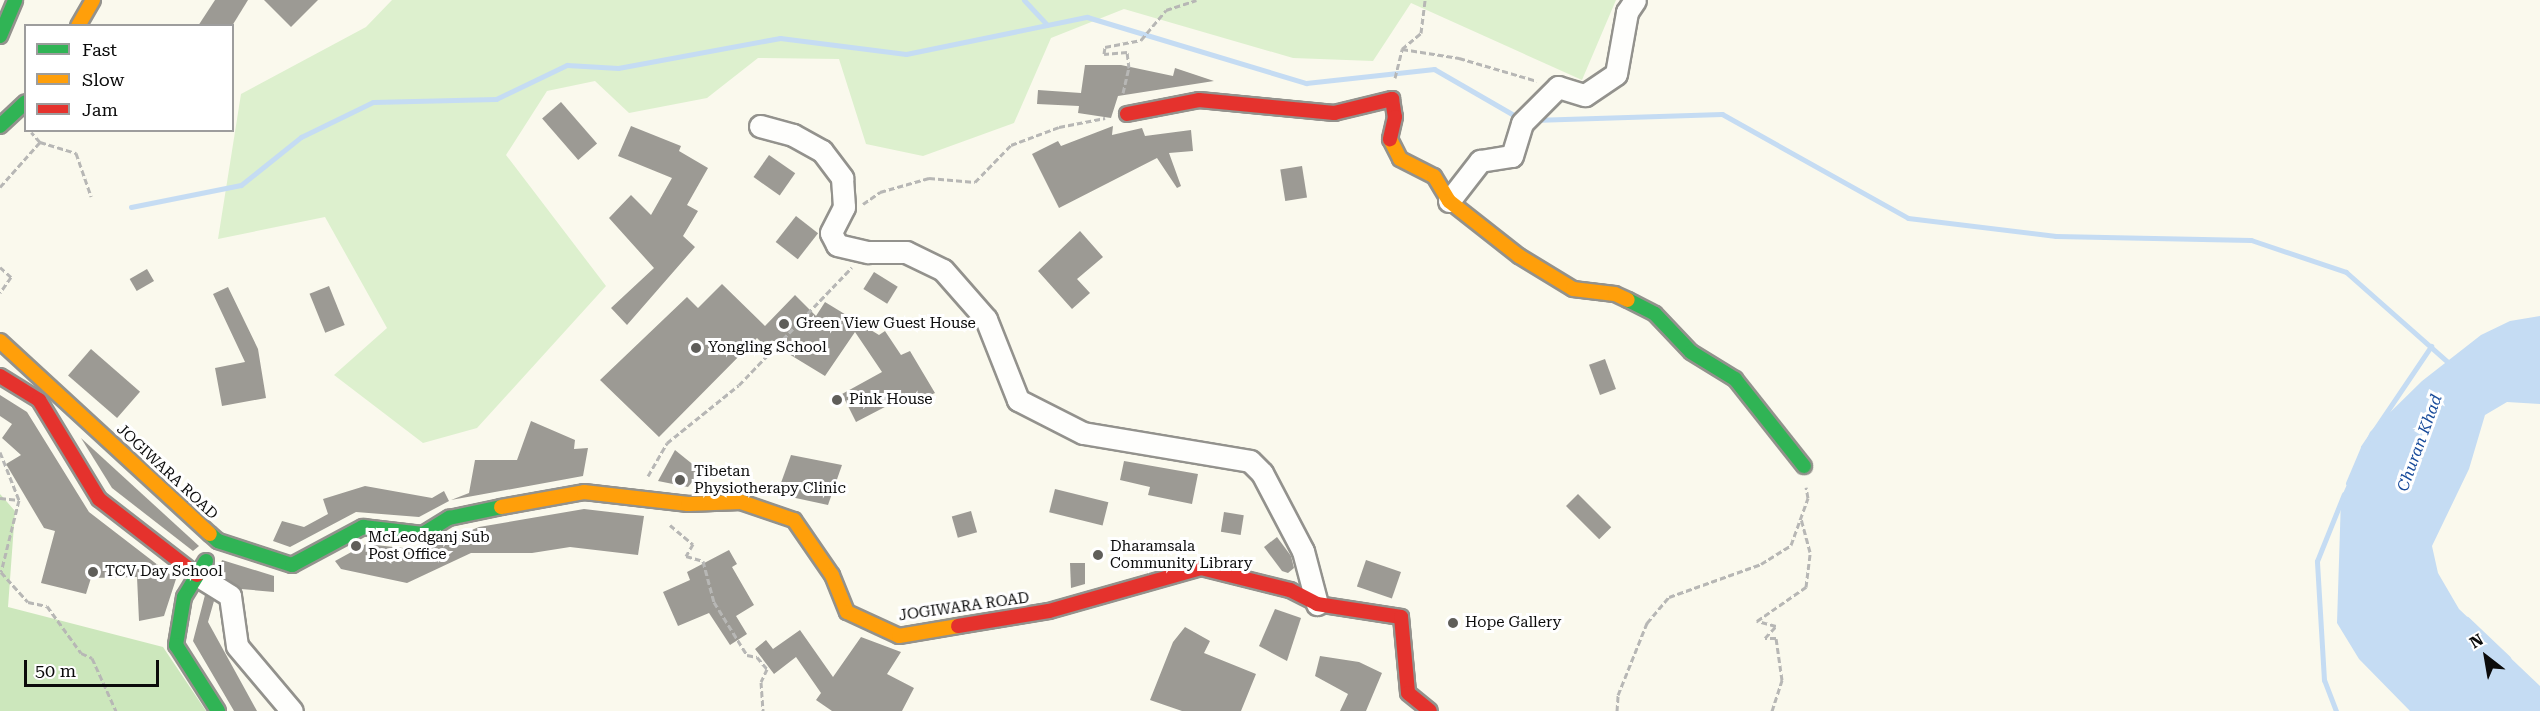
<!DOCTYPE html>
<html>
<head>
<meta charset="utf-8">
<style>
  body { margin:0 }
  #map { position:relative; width:2540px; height:711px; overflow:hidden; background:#faf9ed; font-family:"Roboto Serif",serif }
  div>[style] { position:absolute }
  .green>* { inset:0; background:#ddf0ce }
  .forest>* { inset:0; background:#cce7bc }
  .water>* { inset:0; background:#c5dcf3 }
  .stream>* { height:5px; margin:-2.5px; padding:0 2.5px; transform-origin:2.5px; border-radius:2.5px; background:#c5dcf3 }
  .building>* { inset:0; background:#9c9a94; transform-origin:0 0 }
  .path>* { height:3px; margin-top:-1.5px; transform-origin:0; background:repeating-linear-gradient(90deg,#b7b7b5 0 6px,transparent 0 9px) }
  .roads { filter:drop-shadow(2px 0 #93928d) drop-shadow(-2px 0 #93928d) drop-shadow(0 2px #93928d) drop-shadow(0 -2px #93928d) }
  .street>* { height:21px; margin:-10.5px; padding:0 10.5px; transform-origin:10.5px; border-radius:10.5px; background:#fefefc }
  .fast>* { height:14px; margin:-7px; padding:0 7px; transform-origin:7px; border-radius:7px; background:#30b455 }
  .slow>* { height:14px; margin:-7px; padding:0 7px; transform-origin:7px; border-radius:7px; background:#ff9f0a }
  .jam>* { height:14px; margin:-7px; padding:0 7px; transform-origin:7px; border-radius:7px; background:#e5322d }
  .dots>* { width:16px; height:16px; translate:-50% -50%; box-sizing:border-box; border:3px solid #fff; border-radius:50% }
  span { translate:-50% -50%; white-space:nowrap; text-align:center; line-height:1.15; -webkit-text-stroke:6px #fff; paint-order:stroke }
  .poi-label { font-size:15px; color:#0b0b0b }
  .left { translate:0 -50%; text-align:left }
  .street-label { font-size:15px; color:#0b0b0b }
  .water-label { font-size:16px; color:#174a9a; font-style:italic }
  .legend { position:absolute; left:24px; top:24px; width:210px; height:108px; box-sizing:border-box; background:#fff; border:2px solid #9d9d9d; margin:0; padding:8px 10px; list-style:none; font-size:18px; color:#0b0b0b }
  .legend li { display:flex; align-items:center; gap:12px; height:30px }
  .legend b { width:30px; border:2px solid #9d9d9d }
  .north { position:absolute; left:2456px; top:627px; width:60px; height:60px; -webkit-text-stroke:4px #fff; paint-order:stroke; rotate:329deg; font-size:16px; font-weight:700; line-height:24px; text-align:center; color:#0b0b0b }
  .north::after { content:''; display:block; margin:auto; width:21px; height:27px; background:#0b0b0b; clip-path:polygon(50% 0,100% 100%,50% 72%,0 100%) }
  .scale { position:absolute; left:24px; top:660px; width:135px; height:27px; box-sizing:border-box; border:3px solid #0b0b0b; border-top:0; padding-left:8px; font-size:18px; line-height:21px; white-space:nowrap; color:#0b0b0b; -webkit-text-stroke:4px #fff; paint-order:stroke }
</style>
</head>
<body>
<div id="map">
  <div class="green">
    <i style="clip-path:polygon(392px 0,1616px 0,1582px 80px,1411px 3px,1373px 61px,1293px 58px,1124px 9px,1051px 38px,1014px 123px,923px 156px,866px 144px,839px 59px,758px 58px,707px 98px,629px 113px,595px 81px,547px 91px,506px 155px,606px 286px,477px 428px,423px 443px,334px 375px,387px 328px,325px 217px,218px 239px,241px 94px,366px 27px)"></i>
  </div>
  <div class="forest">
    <i style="clip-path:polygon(0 494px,15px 511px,8px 607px,163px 647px,206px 711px,0 711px)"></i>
  </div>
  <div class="water">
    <i style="clip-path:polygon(2540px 316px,2540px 404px,2507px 402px,2485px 415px,2469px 469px,2432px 546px,2438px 573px,2459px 609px,2540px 686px,2540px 711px,2410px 711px,2359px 659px,2337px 623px,2341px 498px,2370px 432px,2422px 381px,2481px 335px,2510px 321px)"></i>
  </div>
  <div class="stream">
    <i style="left:1024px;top:0;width:34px;rotate:47deg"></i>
    <i style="left:1533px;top:120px;width:189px;rotate:-1.8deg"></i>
    <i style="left:1722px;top:114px;width:213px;rotate:29.2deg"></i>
    <i style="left:1908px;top:218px;width:149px;rotate:6.9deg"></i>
    <i style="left:2056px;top:236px;width:195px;rotate:1.2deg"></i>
    <i style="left:2251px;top:240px;width:100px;rotate:18.6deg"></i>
    <i style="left:2346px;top:272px;width:139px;rotate:41.5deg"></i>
    <i style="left:131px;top:207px;width:112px;rotate:-11.3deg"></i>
    <i style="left:241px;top:185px;width:77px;rotate:-38.7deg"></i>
    <i style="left:301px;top:137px;width:80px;rotate:-25.9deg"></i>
    <i style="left:373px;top:102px;width:123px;rotate:-1.4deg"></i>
    <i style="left:496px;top:99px;width:79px;rotate:-25.6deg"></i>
    <i style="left:567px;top:65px;width:51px;rotate:3.4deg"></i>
    <i style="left:618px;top:68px;width:165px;rotate:-10.5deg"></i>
    <i style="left:780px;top:38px;width:127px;rotate:7.2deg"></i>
    <i style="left:906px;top:54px;width:185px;rotate:-11.6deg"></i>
    <i style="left:1087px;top:17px;width:229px;rotate:16.8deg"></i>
    <i style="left:1306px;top:83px;width:129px;rotate:-6.2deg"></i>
    <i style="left:1434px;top:69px;width:98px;rotate:30deg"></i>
    <i style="left:2348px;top:483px;width:39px;rotate:-67deg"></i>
    <i style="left:2363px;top:447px;width:122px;rotate:-56deg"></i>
    <i style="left:2467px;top:619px;width:57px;rotate:43.6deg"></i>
    <i style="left:2336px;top:711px;width:33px;rotate:-111deg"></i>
    <i style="left:2324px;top:680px;width:119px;rotate:-93.4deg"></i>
    <i style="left:2317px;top:561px;width:72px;rotate:-68.1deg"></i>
  </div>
  <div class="building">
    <i style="clip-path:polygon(215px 0,248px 0,232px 26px,198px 26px)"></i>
    <i style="clip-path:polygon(264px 0,318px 0,291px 27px)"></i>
    <i style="clip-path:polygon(1085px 65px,1121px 65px,1173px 76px,1175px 68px,1214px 81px,1118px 96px,1111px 118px,1078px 113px,1079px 106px,1037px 104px,1038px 90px,1081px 93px)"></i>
    <i style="left:561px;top:102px;width:55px;height:25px;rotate:49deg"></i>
    <i style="clip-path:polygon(631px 126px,681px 146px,679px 151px,708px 168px,687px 205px,698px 211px,683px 236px,695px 247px,627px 325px,611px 308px,654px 268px,609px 218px,631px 195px,651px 215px,672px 178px,618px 156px)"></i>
    <i style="clip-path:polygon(1113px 126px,1112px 135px,1142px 128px,1145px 136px,1191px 130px,1193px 151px,1169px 153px,1181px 186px,1177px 188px,1157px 158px,1059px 208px,1032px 154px,1058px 141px,1061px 146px)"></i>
    <i style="left:769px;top:155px;width:32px;height:27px;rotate:35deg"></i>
    <i style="left:1302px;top:166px;width:32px;height:22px;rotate:81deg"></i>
    <i style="left:796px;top:216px;width:28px;height:33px;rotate:38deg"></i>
    <i style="clip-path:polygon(1080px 231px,1103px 257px,1077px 279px,1090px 293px,1072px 309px,1038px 271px)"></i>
    <i style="left:147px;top:269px;width:14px;height:20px;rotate:60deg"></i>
    <i style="left:874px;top:272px;width:28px;height:20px;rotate:32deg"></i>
    <i style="clip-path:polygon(722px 284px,765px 326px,795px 295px,816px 316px,825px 302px,879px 335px,885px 331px,901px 355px,910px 351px,935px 393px,909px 404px,906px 396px,856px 422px,842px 394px,882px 372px,855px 332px,825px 376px,779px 348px,773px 354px,757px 338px,659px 437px,600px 380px,687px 297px,698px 308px)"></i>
    <i style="left:329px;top:286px;width:42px;height:21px;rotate:68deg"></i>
    <i style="clip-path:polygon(228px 287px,258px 349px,266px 398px,222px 406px,215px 368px,245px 362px,213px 294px)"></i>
    <i style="left:91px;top:349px;width:65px;height:35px;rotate:41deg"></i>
    <i style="left:1605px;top:359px;width:32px;height:17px;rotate:70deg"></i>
    <i style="clip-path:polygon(0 395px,27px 412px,89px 512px,176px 579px,164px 616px,139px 621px,137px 577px,91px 578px,86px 594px,41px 583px,55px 531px,44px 528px,6px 464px,21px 455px,2px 438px,12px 424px,0 416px)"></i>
    <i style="clip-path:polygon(531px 421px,575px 440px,574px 449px,588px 448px,583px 476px,451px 500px,469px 493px,475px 460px,517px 460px)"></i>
    <i style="clip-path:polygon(81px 438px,199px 546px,193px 551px,112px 488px)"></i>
    <i style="clip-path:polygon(675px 450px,701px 471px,688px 487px,658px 481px)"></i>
    <i style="clip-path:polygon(791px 455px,842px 465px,828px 505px,777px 494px)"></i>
    <i style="clip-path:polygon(1124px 461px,1198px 474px,1192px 504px,1148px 495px,1150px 487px,1120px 480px)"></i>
    <i style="clip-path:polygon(365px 486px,432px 498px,444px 491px,449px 501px,419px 517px,356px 512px,290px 547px,273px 541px,282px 521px,304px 527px,328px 514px,323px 499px)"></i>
    <i style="left:1055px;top:489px;width:55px;height:24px;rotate:14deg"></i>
    <i style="left:1578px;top:494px;width:47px;height:17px;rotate:45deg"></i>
    <i style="clip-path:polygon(584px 509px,644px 516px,638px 555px,570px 547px,532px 553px,471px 553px,407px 583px,341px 569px,335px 561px,366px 544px,422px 550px,479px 527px)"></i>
    <i style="left:971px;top:511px;width:22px;height:20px;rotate:74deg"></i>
    <i style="left:1224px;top:512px;width:20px;height:20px;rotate:9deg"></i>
    <i style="clip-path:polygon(1277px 537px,1291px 556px,1294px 568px,1288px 573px,1282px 571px,1264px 547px)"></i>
    <i style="clip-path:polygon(729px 550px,737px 564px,732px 567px,754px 605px,736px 616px,747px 634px,730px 645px,709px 613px,678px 626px,663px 592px,690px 580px,687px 572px)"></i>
    <i style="clip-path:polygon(222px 560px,274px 576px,274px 592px,241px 589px,218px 573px)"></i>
    <i style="left:1366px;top:560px;width:37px;height:28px;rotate:19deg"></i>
    <i style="clip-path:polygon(1070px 563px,1085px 563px,1085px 584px,1071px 588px)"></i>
    <i style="clip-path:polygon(205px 595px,214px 601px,208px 622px,257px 711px,234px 711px,193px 641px)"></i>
    <i style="clip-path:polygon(1275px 609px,1301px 618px,1287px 661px,1259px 646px)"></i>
    <i style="clip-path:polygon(1185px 627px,1210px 641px,1204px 653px,1256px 674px,1241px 711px,1182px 711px,1150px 700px,1173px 642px)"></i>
    <i style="clip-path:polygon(800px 630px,833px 677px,861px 637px,901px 652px,887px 674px,914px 688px,902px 711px,832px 711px,816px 700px,821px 693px,796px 657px,774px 674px,755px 649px,766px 640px,773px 649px)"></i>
    <i style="clip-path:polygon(1320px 656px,1359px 662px,1382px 673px,1366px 711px,1340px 711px,1348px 694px,1315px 676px)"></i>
  </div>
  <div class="path">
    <i style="left:1402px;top:49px;width:58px;rotate:9deg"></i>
    <i style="left:1459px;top:58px;width:81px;rotate:16.4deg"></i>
    <i style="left:1395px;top:78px;width:30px;rotate:-76deg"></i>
    <i style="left:1402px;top:49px;width:25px;rotate:-40deg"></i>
    <i style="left:1421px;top:33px;width:33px;rotate:-83deg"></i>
    <i style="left:1123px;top:93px;width:26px;rotate:-77deg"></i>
    <i style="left:1129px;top:68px;width:16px;rotate:-97deg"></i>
    <i style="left:1127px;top:52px;width:23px;rotate:175deg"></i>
    <i style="left:1104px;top:54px;width:7px;rotate:-82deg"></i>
    <i style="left:1105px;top:47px;width:37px;rotate:-11deg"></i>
    <i style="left:1141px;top:40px;width:39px;rotate:-50deg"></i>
    <i style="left:1166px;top:10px;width:32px;rotate:-18deg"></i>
    <i style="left:40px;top:142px;width:38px;rotate:17deg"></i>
    <i style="left:76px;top:153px;width:46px;rotate:70.8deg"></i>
    <i style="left:0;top:187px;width:60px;rotate:-48.4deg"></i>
    <i style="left:40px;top:142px;width:13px;rotate:-132deg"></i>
    <i style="left:863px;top:204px;width:21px;rotate:-35deg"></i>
    <i style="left:880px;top:192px;width:51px;rotate:-15.9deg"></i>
    <i style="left:929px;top:178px;width:46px;rotate:5deg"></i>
    <i style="left:975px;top:182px;width:52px;rotate:-45.8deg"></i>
    <i style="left:1011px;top:145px;width:51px;rotate:-20.6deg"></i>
    <i style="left:1059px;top:127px;width:47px;rotate:-11.1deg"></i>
    <i style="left:0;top:267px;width:15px;rotate:42deg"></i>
    <i style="left:11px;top:277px;width:19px;rotate:125deg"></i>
    <i style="left:0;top:452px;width:52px;rotate:68.4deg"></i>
    <i style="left:648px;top:476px;width:38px;rotate:-60deg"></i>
    <i style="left:667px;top:443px;width:92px;rotate:-38.9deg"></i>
    <i style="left:739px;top:385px;width:163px;rotate:-46.2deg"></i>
    <i style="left:0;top:498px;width:19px;rotate:6deg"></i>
    <i style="left:19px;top:500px;width:74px;rotate:104deg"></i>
    <i style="left:1px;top:572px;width:40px;rotate:48deg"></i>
    <i style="left:28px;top:602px;width:19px;rotate:12deg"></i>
    <i style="left:47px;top:606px;width:58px;rotate:54.1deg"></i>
    <i style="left:81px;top:653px;width:12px;rotate:24deg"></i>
    <i style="left:92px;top:658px;width:58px;rotate:65.6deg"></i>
    <i style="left:670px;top:525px;width:30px;rotate:40deg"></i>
    <i style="left:693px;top:544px;width:14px;rotate:120deg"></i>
    <i style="left:686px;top:556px;width:18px;rotate:16deg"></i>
    <i style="left:703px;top:561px;width:42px;rotate:75deg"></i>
    <i style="left:714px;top:602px;width:62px;rotate:58.1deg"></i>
    <i style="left:747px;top:655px;width:10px;rotate:11deg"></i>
    <i style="left:757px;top:657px;width:16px;rotate:50deg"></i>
    <i style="left:767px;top:669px;width:14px;rotate:115deg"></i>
    <i style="left:761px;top:682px;width:29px;rotate:86deg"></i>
    <i style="left:1617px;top:711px;width:16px;rotate:-86deg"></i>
    <i style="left:1618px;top:695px;width:78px;rotate:-68.1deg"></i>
    <i style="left:1647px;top:623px;width:34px;rotate:-50deg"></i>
    <i style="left:1669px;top:597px;width:98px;rotate:-19.7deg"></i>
    <i style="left:1761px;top:564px;width:36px;rotate:-32deg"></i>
    <i style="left:1791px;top:545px;width:50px;rotate:-70.1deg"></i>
    <i style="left:1808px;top:498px;width:11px;rotate:-100deg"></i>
    <i style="left:1772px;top:711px;width:33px;rotate:-72deg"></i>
    <i style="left:1782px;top:680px;width:42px;rotate:-98.1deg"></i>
    <i style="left:1776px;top:638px;width:11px;rotate:180deg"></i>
    <i style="left:1765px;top:638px;width:16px;rotate:-47deg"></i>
    <i style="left:1776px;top:626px;width:20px;rotate:-165deg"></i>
    <i style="left:1757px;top:621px;width:60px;rotate:-34.8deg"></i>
    <i style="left:1806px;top:587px;width:35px;rotate:-83deg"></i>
    <i style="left:1810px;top:552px;width:34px;rotate:-105deg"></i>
  </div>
  <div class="roads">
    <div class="street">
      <i style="left:760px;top:126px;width:34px;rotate:15deg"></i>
      <i style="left:793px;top:135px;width:33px;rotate:29deg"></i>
      <i style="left:822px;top:151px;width:34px;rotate:53deg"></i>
      <i style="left:842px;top:178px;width:29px;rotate:86deg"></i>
      <i style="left:844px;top:207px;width:29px;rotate:117deg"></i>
      <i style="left:831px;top:233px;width:13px;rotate:63deg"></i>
      <i style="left:837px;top:245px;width:32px;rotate:13deg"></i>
      <i style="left:868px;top:252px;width:38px"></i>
      <i style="left:906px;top:252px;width:41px;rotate:25.9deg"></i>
      <i style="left:943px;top:270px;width:65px;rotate:48.7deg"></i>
      <i style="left:986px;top:319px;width:87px;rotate:68.4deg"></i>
      <i style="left:1018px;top:400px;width:73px;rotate:26.9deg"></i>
      <i style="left:1083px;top:433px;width:169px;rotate:9.5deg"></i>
      <i style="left:1250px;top:461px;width:17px;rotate:45deg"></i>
      <i style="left:1262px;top:473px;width:88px;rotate:62.3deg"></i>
      <i style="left:1303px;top:551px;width:55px;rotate:75.2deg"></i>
      <i style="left:1449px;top:201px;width:51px;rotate:-52.2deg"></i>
      <i style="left:1480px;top:161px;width:32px;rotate:-9deg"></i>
      <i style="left:1512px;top:156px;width:34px;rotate:-73deg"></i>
      <i style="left:1522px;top:123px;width:51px;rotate:-45deg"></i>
      <i style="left:1558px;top:87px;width:28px;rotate:17deg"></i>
      <i style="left:1585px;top:95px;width:37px;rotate:-34deg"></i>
      <i style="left:1616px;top:74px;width:63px;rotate:-79.9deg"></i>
      <i style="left:1627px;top:12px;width:14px;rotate:-56deg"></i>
      <i style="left:197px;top:575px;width:39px;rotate:32deg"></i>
      <i style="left:230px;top:596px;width:50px;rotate:82deg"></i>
      <i style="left:237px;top:646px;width:85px;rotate:49.8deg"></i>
    </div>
    <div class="fast">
      <i style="left:0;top:36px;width:39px;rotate:-67deg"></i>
      <i style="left:0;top:126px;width:35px;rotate:-43deg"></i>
      <i style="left:1628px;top:300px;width:30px;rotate:27deg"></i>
      <i style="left:1655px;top:314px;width:52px;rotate:46.5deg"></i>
      <i style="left:1691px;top:352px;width:52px;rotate:31.5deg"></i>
      <i style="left:1735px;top:379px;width:111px;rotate:51.6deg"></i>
      <i style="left:210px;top:534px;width:11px;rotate:41deg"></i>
      <i style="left:218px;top:541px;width:78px;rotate:18deg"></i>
      <i style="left:292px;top:565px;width:81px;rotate:-28.2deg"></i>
      <i style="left:363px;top:527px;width:60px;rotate:6.7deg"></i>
      <i style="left:423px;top:534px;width:31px;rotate:-32deg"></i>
      <i style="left:449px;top:518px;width:53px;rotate:-11.9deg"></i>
      <i style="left:206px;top:561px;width:42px;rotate:121.4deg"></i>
      <i style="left:184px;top:597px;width:49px;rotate:99.5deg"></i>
      <i style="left:176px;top:645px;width:78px;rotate:57.5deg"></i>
    </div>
    <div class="slow">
      <i style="left:78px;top:26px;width:30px;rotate:-60deg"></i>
      <i style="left:1390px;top:139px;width:22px;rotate:63deg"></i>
      <i style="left:1400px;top:159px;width:38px;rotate:27deg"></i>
      <i style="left:1434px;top:176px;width:29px;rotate:59deg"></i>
      <i style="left:1449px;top:201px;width:89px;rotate:38.2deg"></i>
      <i style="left:1519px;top:256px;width:63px;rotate:31.4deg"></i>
      <i style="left:1573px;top:289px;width:42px;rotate:6.8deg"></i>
      <i style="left:1615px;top:294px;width:14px;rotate:25deg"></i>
      <i style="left:0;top:341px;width:285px;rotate:42.6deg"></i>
      <i style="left:501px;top:507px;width:84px;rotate:-10.2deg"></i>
      <i style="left:584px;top:492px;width:105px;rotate:6.6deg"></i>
      <i style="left:688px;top:504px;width:53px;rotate:-2.2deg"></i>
      <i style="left:741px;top:502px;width:56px;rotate:18.8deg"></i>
      <i style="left:794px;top:520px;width:67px;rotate:55.4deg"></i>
      <i style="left:832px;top:575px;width:40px;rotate:68deg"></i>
      <i style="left:847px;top:612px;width:57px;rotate:24.8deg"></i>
      <i style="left:899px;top:636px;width:60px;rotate:-9.6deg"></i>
    </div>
    <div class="jam">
      <i style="left:1127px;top:114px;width:73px;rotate:-11deg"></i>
      <i style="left:1199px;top:100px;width:136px;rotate:5.5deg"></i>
      <i style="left:1334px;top:113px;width:60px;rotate:-13.6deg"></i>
      <i style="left:1392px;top:99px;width:18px;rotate:81deg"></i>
      <i style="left:1395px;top:117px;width:23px;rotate:103deg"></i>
      <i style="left:0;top:376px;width:46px;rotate:31.6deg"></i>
      <i style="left:39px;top:400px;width:116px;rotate:58.8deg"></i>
      <i style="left:99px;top:499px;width:124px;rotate:37.8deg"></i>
      <i style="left:958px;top:626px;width:92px;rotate:-9.4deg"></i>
      <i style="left:1049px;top:611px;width:158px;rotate:-15.8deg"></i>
      <i style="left:1201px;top:568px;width:92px;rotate:13.9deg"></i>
      <i style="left:1290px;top:590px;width:30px;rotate:27deg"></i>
      <i style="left:1317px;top:604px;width:85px;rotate:8.8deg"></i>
      <i style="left:1401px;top:617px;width:76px;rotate:84.7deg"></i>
      <i style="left:1408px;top:693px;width:28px;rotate:39deg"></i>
    </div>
  </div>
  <div class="dots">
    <i style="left:784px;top:324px;background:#5f5e5a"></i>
    <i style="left:696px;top:348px;background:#5f5e5a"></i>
    <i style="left:837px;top:400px;background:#5f5e5a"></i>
    <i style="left:680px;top:480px;background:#5f5e5a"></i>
    <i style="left:356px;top:546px;background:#5f5e5a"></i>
    <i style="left:1098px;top:555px;background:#5f5e5a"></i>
    <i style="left:93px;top:572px;background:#5f5e5a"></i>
    <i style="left:1453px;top:623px;background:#5f5e5a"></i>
  </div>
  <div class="poi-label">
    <span class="left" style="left:796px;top:324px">Green View Guest House</span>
    <span class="left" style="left:708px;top:348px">Yongling School</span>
    <span class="left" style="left:849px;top:400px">Pink House</span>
    <span class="left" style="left:694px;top:480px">Tibetan<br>Physiotherapy Clinic</span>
    <span class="left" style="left:368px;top:546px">McLeodganj Sub<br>Post Office</span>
    <span class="left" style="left:1110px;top:555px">Dharamsala<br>Community Library</span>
    <span class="left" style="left:105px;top:572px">TCV Day School</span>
    <span class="left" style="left:1465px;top:623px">Hope Gallery</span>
  </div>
  <div class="street-label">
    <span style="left:167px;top:472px;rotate:43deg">JOGIWARA ROAD</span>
    <span style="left:964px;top:607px;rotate:-8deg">JOGIWARA ROAD</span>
  </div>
  <div class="water-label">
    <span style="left:2420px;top:443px;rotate:-70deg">Churan Khad</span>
  </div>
  <ul class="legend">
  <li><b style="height:8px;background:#30b455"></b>Fast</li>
  <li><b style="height:8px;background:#ff9f0a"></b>Slow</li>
  <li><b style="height:8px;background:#e5322d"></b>Jam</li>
  </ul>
  <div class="north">N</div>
  <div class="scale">50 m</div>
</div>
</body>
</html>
